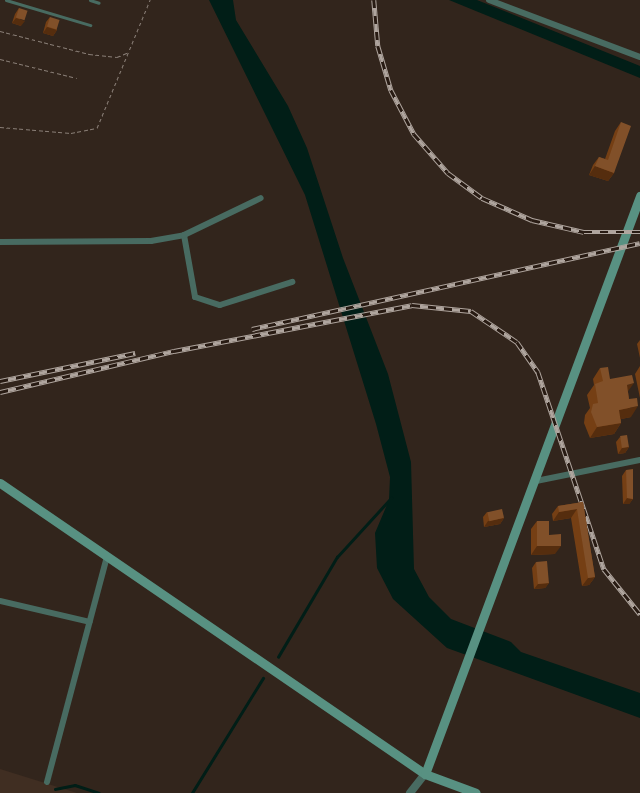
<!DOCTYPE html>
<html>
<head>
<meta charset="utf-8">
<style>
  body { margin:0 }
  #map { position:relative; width:640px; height:793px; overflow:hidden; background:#32251c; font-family:"Titillium Web",sans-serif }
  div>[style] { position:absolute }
  .built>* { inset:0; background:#402e22 }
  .water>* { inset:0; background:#011e17 }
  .stream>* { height:2.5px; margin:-1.25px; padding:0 1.25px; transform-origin:1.25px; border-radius:1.25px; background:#011e17 }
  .path>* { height:1px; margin-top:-0.5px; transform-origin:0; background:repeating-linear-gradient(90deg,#897e76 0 4px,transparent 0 6.5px) }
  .service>* { height:3px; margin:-1.5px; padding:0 1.5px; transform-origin:1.5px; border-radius:1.5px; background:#486b61 }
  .minor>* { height:6px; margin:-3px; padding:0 3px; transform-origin:3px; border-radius:3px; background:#486b61 }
  .tertiary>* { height:8px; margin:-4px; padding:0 4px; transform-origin:4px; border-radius:4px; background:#486b61 }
  .secondary>* { height:9px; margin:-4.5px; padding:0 4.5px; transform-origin:4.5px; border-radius:4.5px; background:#589182 }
  .rail>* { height:4.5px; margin-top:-2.25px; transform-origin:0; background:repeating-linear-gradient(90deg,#281b13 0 8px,#afa59e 0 16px); box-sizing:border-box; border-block:1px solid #afa59e }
  .wall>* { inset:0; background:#753f14 }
  .shaded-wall>* { inset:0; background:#552d0e }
  .building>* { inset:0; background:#815029; transform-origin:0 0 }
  span { translate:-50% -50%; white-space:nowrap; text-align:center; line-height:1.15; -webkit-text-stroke:4px #281b13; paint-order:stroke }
</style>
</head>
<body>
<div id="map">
  <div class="built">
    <i style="clip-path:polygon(0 769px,77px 793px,0 793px)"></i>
  </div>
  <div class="water">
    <i style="clip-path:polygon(209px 0,233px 0,236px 20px,288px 106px,307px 148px,343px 258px,388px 374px,411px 462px,414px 569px,429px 597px,451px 619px,511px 642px,521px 652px,640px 693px,640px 718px,447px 648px,393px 599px,377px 568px,375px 533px,389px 500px,390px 477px,376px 424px,305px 195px)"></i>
    <i style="clip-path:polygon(449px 0,477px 0,640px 66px,640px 78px)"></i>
  </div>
  <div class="stream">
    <i style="left:278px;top:657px;width:116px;rotate:-59.5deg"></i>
    <i style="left:337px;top:557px;width:80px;rotate:-47.5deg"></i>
    <i style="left:55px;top:789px;width:20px;rotate:-11deg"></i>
    <i style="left:75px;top:785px;width:25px;rotate:18deg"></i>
    <i style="left:192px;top:793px;width:135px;rotate:-58.3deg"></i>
  </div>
  <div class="path">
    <i style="left:0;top:31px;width:92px;rotate:14.5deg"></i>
    <i style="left:89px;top:54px;width:28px;rotate:6deg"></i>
    <i style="left:117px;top:57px;width:13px;rotate:-23deg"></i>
    <i style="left:0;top:59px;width:79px;rotate:13.9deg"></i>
    <i style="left:0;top:127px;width:71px;rotate:4.8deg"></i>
    <i style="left:71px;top:133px;width:26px;rotate:-11deg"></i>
    <i style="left:97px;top:128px;width:139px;rotate:-67.5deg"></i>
  </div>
  <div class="service">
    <i style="left:6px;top:0;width:88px;rotate:16.6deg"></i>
    <i style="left:90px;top:0;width:9px;rotate:18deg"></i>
  </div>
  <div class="minor">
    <i style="left:489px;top:0;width:161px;rotate:20.7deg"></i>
    <i style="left:184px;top:235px;width:63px;rotate:79.9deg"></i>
    <i style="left:195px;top:297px;width:26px;rotate:18deg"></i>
    <i style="left:220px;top:305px;width:76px;rotate:-17.7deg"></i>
    <i style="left:0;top:242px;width:151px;rotate:-0.4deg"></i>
    <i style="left:151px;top:241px;width:34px;rotate:-10deg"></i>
    <i style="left:184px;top:235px;width:85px;rotate:-25.7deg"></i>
    <i style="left:536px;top:481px;width:106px;rotate:-11.4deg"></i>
    <i style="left:0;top:601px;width:92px;rotate:13.1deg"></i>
    <i style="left:47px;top:782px;width:234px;rotate:-75.1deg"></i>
  </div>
  <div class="tertiary">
    <i style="left:410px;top:793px;width:24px;rotate:-52deg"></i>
  </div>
  <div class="secondary">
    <i style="left:0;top:483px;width:515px;rotate:34.4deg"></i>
    <i style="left:425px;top:774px;width:54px;rotate:20.4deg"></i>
    <i style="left:425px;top:774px;width:617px;rotate:-69.6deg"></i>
  </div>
  <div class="rail">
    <i style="left:374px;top:0;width:46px;rotate:85deg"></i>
    <i style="left:378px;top:46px;width:46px;rotate:73.5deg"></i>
    <i style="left:391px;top:90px;width:50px;rotate:62.4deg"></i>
    <i style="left:414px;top:134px;width:52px;rotate:48.9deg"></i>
    <i style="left:448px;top:173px;width:42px;rotate:36.3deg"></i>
    <i style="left:482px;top:198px;width:55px;rotate:23.7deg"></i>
    <i style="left:532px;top:220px;width:53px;rotate:13deg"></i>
    <i style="left:584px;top:232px;width:56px"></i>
    <i style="left:252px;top:329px;width:397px;rotate:-12.5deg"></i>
    <i style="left:0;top:381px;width:138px;rotate:-11.7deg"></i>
    <i style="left:0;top:392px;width:179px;rotate:-13.3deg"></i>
    <i style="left:174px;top:351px;width:242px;rotate:-10.9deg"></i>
    <i style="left:412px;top:305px;width:59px;rotate:5.8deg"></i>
    <i style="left:471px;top:311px;width:55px;rotate:34deg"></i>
    <i style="left:517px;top:342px;width:37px;rotate:55deg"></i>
    <i style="left:538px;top:372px;width:208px;rotate:71.5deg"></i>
    <i style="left:604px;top:569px;width:58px;rotate:51.3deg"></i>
  </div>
  <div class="wall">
    <i style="clip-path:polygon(19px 8px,21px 26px,12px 23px,15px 14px)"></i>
    <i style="clip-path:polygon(50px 17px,57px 30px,53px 36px,43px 33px,46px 22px)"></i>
    <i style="clip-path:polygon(621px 122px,614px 173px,608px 181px,589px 175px,593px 165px,599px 157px,605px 159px,615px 131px)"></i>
    <i style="clip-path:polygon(640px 340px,640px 358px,637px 344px)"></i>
    <i style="clip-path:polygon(640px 366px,640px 398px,635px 374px)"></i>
    <i style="clip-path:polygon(600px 368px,610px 379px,628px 392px,631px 417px,621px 419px,621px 423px,614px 434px,590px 438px,584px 423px,585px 415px,590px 408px,587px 395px,594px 385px,593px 379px)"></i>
    <i style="clip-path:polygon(620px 437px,629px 447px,625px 453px,618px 454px,616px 442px)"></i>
    <i style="clip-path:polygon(626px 470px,633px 499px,629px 504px,623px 504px,622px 476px)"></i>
    <i style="clip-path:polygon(583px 502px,595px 577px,589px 585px,582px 586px,571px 518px,553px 521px,552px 514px,558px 506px)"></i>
    <i style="clip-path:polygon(487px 512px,504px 518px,500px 524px,484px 527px,483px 517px)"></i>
    <i style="clip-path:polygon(537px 521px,549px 535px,555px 554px,531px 555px,531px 529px)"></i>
    <i style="clip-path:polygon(536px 562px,549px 583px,545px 588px,534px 589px,532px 568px)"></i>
  </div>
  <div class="shaded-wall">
    <i style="clip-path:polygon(16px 18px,25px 21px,21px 26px,12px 23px)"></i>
    <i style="clip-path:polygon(47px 27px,57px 30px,53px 36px,43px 33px)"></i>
    <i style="clip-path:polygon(595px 166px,614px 173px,608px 181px,589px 175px)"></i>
    <i style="clip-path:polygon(634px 383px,626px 394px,627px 385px)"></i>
    <i style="clip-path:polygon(638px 406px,631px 417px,612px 421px,619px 410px)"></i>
    <i style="clip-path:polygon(621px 423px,614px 434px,590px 438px,597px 427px)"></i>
    <i style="clip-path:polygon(629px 447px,625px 453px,618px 454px,622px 448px)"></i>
    <i style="clip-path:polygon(627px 498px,633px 499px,629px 504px,623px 504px)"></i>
    <i style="clip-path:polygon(577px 509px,571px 518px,553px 521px,559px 512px)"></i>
    <i style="clip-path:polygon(504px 518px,500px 524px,484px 527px,488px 521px)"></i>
    <i style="clip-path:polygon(537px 546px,561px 546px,555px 554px,531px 555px)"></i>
    <i style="clip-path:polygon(595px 577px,589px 585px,582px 586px,588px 578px)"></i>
    <i style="clip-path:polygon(549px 583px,545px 588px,534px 589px,538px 584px)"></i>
  </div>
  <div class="building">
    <i style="left:19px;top:8px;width:9px;height:10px;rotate:18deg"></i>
    <i style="left:50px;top:17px;width:10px;height:10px;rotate:17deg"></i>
    <i style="clip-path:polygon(621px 122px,631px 126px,614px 173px,595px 166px,599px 157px,608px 160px)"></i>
    <i style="clip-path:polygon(608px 367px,610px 379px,632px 375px,634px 383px,627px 385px,629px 399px,637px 398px,638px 406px,619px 410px,621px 423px,597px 427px,591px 412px,593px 404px,598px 403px,595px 384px,603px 381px,600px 368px)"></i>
    <i style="left:627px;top:435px;width:12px;height:7px;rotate:81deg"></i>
    <i style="clip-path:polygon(633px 469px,633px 499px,627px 498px,626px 470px)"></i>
    <i style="clip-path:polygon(583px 502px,595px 577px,588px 578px,577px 509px,559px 512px,558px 506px)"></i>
    <i style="left:502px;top:509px;width:9px;height:15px;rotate:77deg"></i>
    <i style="clip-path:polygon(537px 521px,549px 521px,549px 535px,561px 534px,561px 546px,537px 546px)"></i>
    <i style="left:547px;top:561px;width:22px;height:11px;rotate:85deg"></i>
  </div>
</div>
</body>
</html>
